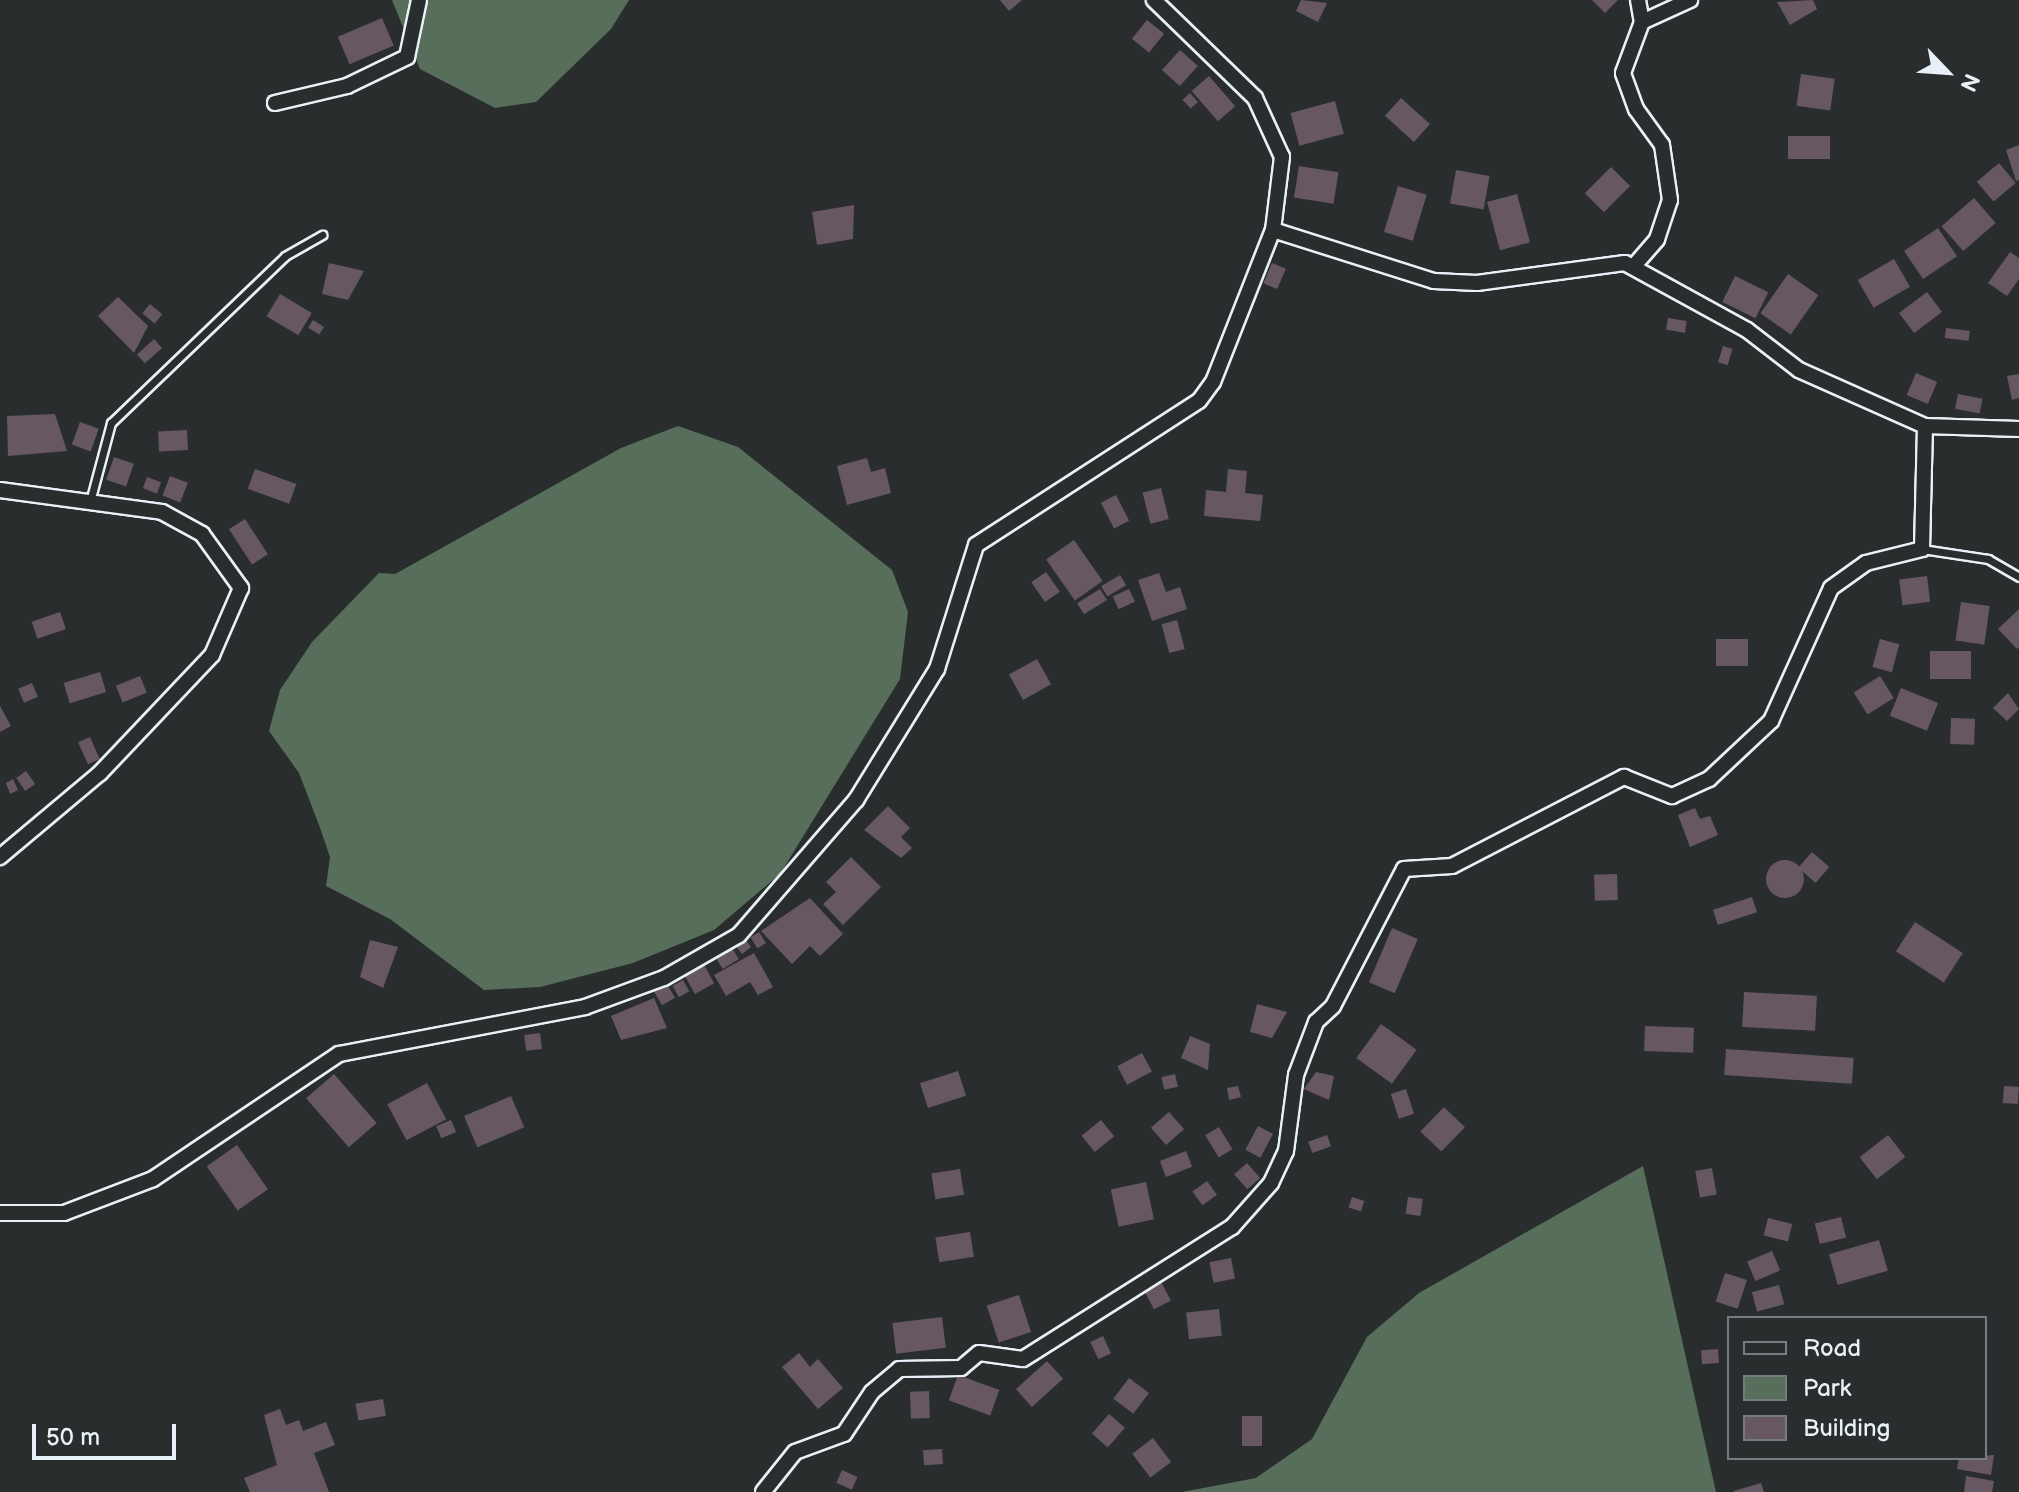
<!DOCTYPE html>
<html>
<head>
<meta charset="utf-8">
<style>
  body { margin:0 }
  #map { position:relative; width:2019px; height:1492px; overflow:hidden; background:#2a2d2e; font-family:"Balsamiq Sans",sans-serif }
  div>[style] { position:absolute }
  .green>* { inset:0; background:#576e5a }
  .building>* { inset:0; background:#675762; transform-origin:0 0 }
  .round { border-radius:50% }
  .roads { filter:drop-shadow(2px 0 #e8f1f8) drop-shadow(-2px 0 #e8f1f8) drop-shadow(0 2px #e8f1f8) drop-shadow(0 -2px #e8f1f8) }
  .lane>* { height:7px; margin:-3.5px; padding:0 3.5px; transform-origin:3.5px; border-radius:3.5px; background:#2a2d2e }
  .street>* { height:14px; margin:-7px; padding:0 7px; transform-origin:7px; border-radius:7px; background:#2a2d2e }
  span { translate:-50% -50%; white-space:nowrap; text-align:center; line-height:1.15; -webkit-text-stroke:8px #2a2d2e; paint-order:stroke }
  .legend { position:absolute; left:1727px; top:1316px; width:260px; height:144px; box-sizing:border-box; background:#2a2d2e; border:2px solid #767b7f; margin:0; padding:10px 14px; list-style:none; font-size:24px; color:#e8f1f8 }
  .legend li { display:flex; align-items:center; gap:16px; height:40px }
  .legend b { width:40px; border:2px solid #767b7f }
  .north { position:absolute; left:1907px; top:32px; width:80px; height:80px; -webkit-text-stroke:6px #2a2d2e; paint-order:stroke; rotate:115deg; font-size:22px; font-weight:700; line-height:32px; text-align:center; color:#e8f1f8 }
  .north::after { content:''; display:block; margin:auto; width:28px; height:36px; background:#e8f1f8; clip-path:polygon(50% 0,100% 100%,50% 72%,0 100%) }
  .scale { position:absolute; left:32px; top:1424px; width:144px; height:36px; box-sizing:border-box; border:4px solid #e8f1f8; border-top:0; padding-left:10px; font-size:24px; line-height:28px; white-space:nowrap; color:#e8f1f8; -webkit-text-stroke:6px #2a2d2e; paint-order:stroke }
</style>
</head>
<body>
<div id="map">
  <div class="green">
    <i style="clip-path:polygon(392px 0,629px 0,611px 29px,536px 102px,495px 108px,420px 69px)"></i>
    <i style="clip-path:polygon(678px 426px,738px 447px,892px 570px,908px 612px,900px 679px,780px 874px,714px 930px,633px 963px,540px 987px,484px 990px,390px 919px,326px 886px,330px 857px,319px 825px,299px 773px,269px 731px,280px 690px,312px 642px,379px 573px,395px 574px,621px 448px)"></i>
    <i style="clip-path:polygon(1643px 1166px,1716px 1492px,1182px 1492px,1256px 1478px,1312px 1439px,1367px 1337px,1419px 1293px)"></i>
  </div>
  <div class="building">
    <i style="clip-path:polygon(1000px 0,1022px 0,1009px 11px)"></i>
    <i style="clip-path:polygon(1301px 0,1327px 3px,1318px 22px,1296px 11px)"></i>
    <i style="clip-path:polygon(1592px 0,1618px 0,1605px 13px)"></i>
    <i style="clip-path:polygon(1813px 0,1817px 9px,1790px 25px,1777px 2px)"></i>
    <i style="left:382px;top:18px;width:30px;height:48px;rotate:67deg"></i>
    <i style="left:1147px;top:20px;width:22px;height:24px;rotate:39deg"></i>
    <i style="left:1180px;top:50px;width:24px;height:27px;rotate:42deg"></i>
    <i style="left:1801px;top:74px;width:34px;height:32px;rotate:8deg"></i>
    <i style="left:1209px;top:76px;width:40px;height:23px;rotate:49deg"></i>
    <i style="left:1190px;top:93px;width:12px;height:10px;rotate:48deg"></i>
    <i style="left:1401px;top:98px;width:39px;height:24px;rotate:42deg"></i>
    <i style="left:1335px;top:101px;width:34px;height:46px;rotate:75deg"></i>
    <i style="left:1830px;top:136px;width:23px;height:42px;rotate:90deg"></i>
    <i style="clip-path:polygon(2019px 145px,2019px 180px,2016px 181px,2006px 150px)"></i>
    <i style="left:1999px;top:163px;width:26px;height:29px;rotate:50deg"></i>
    <i style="left:1299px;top:166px;width:40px;height:32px;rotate:9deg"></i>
    <i style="left:1611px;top:167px;width:27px;height:37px;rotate:45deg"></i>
    <i style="left:1456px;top:170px;width:34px;height:34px;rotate:10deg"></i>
    <i style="left:1398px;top:186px;width:30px;height:48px;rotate:17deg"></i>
    <i style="left:1517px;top:194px;width:50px;height:31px;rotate:75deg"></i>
    <i style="left:1974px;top:198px;width:33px;height:43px;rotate:49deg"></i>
    <i style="clip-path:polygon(854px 205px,853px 239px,817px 245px,812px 212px)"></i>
    <i style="left:1938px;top:228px;width:34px;height:41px;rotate:56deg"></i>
    <i style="clip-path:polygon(2010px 252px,2019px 258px,2019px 279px,2007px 296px,1988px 283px)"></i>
    <i style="left:1894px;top:259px;width:32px;height:42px;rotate:60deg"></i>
    <i style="clip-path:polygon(329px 263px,364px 271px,348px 300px,322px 294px)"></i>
    <i style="left:1272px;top:263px;width:15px;height:22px;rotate:23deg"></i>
    <i style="left:1788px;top:274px;width:37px;height:48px;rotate:35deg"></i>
    <i style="left:1735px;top:276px;width:37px;height:29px;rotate:26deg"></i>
    <i style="left:1927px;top:292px;width:25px;height:35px;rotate:53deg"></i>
    <i style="left:280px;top:294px;width:37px;height:26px;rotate:31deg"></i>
    <i style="clip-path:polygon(118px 297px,148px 326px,134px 353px,98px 316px)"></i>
    <i style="left:150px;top:304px;width:16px;height:12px;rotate:40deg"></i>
    <i style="left:1668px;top:318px;width:19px;height:12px;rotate:9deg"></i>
    <i style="left:313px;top:320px;width:13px;height:9px;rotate:32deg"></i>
    <i style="left:1946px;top:328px;width:24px;height:10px;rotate:7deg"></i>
    <i style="left:154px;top:339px;width:12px;height:23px;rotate:48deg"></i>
    <i style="left:1723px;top:346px;width:10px;height:17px;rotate:17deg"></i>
    <i style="left:1916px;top:373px;width:23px;height:24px;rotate:23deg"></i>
    <i style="clip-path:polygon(2019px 374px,2019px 398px,2012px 400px,2007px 376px)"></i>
    <i style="left:1958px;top:394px;width:25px;height:15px;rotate:11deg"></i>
    <i style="clip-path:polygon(55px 414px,67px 451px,8px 456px,7px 416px)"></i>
    <i style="left:80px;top:422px;width:20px;height:24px;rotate:20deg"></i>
    <i style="left:187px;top:430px;width:20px;height:29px;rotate:87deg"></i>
    <i style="left:114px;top:457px;width:21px;height:24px;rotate:19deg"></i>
    <i style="clip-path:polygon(867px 458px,871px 472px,885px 468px,891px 493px,847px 505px,837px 466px)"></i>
    <i style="left:255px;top:469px;width:44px;height:21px;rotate:20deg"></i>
    <i style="clip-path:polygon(1228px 469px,1247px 471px,1245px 493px,1263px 495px,1260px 521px,1204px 516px,1206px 490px,1226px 492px)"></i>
    <i style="left:170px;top:476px;width:19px;height:21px;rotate:21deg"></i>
    <i style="left:147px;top:477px;width:15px;height:12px;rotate:20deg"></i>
    <i style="left:1161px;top:488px;width:32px;height:19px;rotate:76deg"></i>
    <i style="left:1116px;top:495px;width:29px;height:17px;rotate:63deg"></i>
    <i style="left:245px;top:519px;width:42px;height:19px;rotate:57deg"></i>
    <i style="left:1074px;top:540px;width:50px;height:34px;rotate:55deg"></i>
    <i style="left:1046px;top:572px;width:24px;height:18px;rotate:55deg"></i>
    <i style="clip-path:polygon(1159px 573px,1166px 592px,1180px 587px,1187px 609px,1152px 621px,1138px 580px)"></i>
    <i style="left:1120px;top:575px;width:12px;height:22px;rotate:59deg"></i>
    <i style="left:1927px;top:576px;width:26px;height:28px;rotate:83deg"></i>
    <i style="left:1100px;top:589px;width:13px;height:27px;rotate:58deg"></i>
    <i style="left:1129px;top:589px;width:14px;height:18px;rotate:65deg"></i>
    <i style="left:1961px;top:602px;width:29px;height:39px;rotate:8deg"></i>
    <i style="clip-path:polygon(2019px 609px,2019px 647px,2017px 649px,1998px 629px)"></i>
    <i style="left:60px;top:612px;width:18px;height:30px;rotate:71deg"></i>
    <i style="left:1177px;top:620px;width:30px;height:16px;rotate:75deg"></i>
    <i style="left:1748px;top:639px;width:27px;height:32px;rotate:90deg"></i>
    <i style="left:1880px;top:639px;width:20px;height:29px;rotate:15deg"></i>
    <i style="left:1930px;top:651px;width:41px;height:28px"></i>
    <i style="left:1037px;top:659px;width:29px;height:32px;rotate:61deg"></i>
    <i style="left:100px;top:672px;width:21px;height:38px;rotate:73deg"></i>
    <i style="left:140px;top:676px;width:18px;height:26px;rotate:68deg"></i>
    <i style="left:1880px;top:676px;width:26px;height:31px;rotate:58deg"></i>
    <i style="left:32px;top:683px;width:15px;height:15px;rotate:67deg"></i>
    <i style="left:1901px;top:688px;width:40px;height:30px;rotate:22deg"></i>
    <i style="clip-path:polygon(2008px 693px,2019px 709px,2007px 721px,1993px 708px)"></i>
    <i style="clip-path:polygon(0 706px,11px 726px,0 732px)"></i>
    <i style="left:1951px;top:718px;width:24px;height:26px;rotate:2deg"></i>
    <i style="left:90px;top:737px;width:24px;height:13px;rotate:66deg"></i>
    <i style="left:26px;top:771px;width:16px;height:12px;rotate:55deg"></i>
    <i style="clip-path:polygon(13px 779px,18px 790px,10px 794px,6px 783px)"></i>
    <i style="clip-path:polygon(888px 806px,910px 828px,901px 837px,912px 848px,901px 858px,864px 830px)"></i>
    <i style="clip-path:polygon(1695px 808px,1700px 819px,1710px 816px,1718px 835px,1690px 847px,1678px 815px)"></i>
    <i style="left:1812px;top:852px;width:23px;height:21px;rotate:41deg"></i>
    <i style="clip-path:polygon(851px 857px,881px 887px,843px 925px,823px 904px,836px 892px,826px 882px)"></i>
    <i class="round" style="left:1766px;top:860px;width:38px;height:38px"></i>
    <i style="left:1617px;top:874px;width:26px;height:23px;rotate:88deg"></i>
    <i style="left:1752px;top:897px;width:16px;height:41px;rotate:72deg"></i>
    <i style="clip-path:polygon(810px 898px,843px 934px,820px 956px,810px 946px,792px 964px,761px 931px)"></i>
    <i style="left:1915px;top:922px;width:57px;height:35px;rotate:33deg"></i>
    <i style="left:1392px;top:928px;width:28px;height:59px;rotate:23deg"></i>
    <i style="left:759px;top:932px;width:13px;height:10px;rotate:58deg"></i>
    <i style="clip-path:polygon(370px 940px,398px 947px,383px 988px,360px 977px)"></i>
    <i style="clip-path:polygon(746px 940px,751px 947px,742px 954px,736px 946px)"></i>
    <i style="left:732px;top:948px;width:13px;height:19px;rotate:58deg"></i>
    <i style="clip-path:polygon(754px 953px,773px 987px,758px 995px,750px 982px,726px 996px,714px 975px)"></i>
    <i style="left:704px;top:965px;width:21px;height:22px;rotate:61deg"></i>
    <i style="left:683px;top:980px;width:13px;height:12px;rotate:61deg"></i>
    <i style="left:667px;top:984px;width:16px;height:15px;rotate:60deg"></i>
    <i style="left:1744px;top:992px;width:73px;height:35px;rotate:3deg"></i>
    <i style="clip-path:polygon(654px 998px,667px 1028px,621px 1040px,611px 1016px)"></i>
    <i style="clip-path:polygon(1257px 1004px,1287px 1012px,1272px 1038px,1250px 1032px)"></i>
    <i style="left:1381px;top:1024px;width:44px;height:42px;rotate:36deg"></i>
    <i style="left:1645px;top:1026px;width:49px;height:25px;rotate:2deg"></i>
    <i style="left:540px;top:1033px;width:16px;height:16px;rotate:83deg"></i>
    <i style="clip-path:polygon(1190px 1036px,1210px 1044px,1208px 1070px,1181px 1058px)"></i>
    <i style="left:1726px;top:1049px;width:128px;height:26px;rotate:4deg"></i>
    <i style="left:1142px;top:1053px;width:21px;height:28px;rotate:62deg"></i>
    <i style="left:958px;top:1071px;width:26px;height:40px;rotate:72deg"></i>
    <i style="clip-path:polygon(1316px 1072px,1334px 1076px,1329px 1100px,1304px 1089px)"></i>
    <i style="left:334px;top:1074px;width:65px;height:37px;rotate:49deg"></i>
    <i style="left:1175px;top:1074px;width:13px;height:14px;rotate:77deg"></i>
    <i style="left:427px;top:1083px;width:41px;height:45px;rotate:62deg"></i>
    <i style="clip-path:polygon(1238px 1086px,1241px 1097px,1229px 1100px,1227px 1088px)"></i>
    <i style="left:2004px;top:1086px;width:15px;height:17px;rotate:4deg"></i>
    <i style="left:1406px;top:1089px;width:26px;height:16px;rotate:72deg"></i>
    <i style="left:511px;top:1096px;width:34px;height:51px;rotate:67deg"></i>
    <i style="left:1444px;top:1107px;width:29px;height:34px;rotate:44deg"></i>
    <i style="left:1169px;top:1112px;width:23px;height:24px;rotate:49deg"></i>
    <i style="left:451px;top:1120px;width:13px;height:16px;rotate:67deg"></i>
    <i style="left:1101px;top:1120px;width:21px;height:25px;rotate:51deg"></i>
    <i style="left:1258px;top:1126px;width:17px;height:27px;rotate:28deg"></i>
    <i style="left:1219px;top:1127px;width:26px;height:16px;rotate:59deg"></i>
    <i style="left:1327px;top:1135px;width:12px;height:20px;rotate:70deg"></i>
    <i style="left:1888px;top:1135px;width:28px;height:36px;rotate:52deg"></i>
    <i style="left:237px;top:1145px;width:54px;height:37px;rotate:55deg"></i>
    <i style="left:1186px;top:1151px;width:17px;height:28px;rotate:69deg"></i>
    <i style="left:1247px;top:1163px;width:20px;height:17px;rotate:49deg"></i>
    <i style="left:1712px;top:1168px;width:27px;height:17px;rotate:80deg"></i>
    <i style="left:960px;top:1169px;width:26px;height:29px;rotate:81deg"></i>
    <i style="left:1207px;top:1181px;width:17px;height:18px;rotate:54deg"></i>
    <i style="left:1146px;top:1182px;width:38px;height:36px;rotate:78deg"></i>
    <i style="left:1352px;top:1197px;width:13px;height:11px;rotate:18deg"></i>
    <i style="left:1408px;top:1197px;width:15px;height:17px;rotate:8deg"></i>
    <i style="left:1841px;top:1217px;width:21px;height:27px;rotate:76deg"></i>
    <i style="left:1768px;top:1218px;width:25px;height:18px;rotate:14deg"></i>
    <i style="left:970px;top:1232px;width:25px;height:35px;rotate:81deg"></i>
    <i style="left:1879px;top:1240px;width:32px;height:52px;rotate:74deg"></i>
    <i style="left:1772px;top:1251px;width:21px;height:27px;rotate:67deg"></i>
    <i style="left:1231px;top:1258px;width:21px;height:22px;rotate:79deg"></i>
    <i style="left:1725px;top:1273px;width:23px;height:30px;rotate:18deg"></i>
    <i style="left:1161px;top:1282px;width:21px;height:19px;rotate:62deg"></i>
    <i style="left:1779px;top:1285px;width:20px;height:28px;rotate:75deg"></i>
    <i style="left:1019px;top:1295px;width:39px;height:34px;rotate:72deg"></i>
    <i style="left:1219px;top:1309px;width:27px;height:33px;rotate:84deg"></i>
    <i style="left:942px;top:1317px;width:31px;height:50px;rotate:83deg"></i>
    <i style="left:1103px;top:1336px;width:19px;height:14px;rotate:65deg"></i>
    <i style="left:1718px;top:1349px;width:14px;height:17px;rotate:86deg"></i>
    <i style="clip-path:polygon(799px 1353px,810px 1367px,818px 1359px,843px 1388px,818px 1409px,782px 1367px)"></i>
    <i style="left:1047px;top:1361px;width:24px;height:42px;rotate:48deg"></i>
    <i style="left:958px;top:1375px;width:44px;height:27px;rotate:20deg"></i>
    <i style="left:1129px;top:1378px;width:25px;height:26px;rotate:37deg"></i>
    <i style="left:929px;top:1391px;width:27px;height:19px;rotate:88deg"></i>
    <i style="left:383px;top:1399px;width:17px;height:28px;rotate:80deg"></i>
    <i style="clip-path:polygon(280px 1409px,286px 1425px,299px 1420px,303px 1431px,326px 1422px,335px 1445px,314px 1453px,329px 1492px,250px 1492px,244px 1478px,277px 1465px,264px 1415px)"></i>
    <i style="left:1109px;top:1414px;width:21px;height:26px;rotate:41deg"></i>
    <i style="left:1242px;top:1416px;width:20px;height:30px"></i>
    <i style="left:1153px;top:1438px;width:30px;height:26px;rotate:53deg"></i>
    <i style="left:942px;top:1449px;width:15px;height:19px;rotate:86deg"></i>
    <i style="clip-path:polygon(1994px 1455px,1991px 1475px,1957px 1469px,1959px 1458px)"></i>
    <i style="left:842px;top:1470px;width:17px;height:14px;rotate:24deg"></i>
    <i style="clip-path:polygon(1966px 1476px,1994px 1481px,1992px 1492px,1964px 1492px)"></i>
    <i style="clip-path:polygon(1761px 1483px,1764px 1492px,1734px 1492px,1734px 1491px)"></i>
  </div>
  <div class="roads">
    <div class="lane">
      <i style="left:91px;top:498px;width:78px;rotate:-75.1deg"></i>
      <i style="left:111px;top:423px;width:241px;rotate:-43.8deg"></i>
      <i style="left:285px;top:256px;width:43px;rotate:-29.6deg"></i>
      <i style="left:1922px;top:549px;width:67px;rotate:8.6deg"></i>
      <i style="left:1988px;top:559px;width:36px;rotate:30deg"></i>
    </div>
    <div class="street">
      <i style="left:1638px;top:0;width:22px;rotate:80deg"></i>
      <i style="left:275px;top:103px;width:74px;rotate:-13.3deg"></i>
      <i style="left:347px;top:86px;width:67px;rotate:-25.8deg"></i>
      <i style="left:407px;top:57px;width:58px;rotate:-78.1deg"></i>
      <i style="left:1273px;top:230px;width:169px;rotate:17.6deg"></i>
      <i style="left:1434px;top:281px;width:43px;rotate:2.7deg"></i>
      <i style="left:1477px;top:283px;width:149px;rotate:-7.7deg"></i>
      <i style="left:1625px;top:263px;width:139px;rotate:28.8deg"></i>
      <i style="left:1747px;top:330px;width:66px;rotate:37.6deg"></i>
      <i style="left:1799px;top:370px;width:138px;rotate:24deg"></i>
      <i style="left:1925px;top:426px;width:94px;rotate:1.8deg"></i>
      <i style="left:1633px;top:267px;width:37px;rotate:-49deg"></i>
      <i style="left:1657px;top:239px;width:41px;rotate:-71.6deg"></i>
      <i style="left:1670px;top:200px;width:56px;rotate:-98.3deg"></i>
      <i style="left:1662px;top:145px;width:44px;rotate:-125.8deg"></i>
      <i style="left:1636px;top:109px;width:38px;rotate:-110deg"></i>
      <i style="left:1623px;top:73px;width:54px;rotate:-69.6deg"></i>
      <i style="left:1642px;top:22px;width:53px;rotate:-24.6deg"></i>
      <i style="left:0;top:490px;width:163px;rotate:7.7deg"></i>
      <i style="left:162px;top:512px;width:46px;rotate:28.8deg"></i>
      <i style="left:202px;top:534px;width:67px;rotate:54.2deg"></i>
      <i style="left:241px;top:588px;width:73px;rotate:113.4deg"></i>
      <i style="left:212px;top:655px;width:163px;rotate:133.5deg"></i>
      <i style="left:100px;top:773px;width:131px;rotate:140deg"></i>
      <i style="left:0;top:1213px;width:64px"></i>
      <i style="left:64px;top:1213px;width:95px;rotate:-20.9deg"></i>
      <i style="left:153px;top:1179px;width:224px;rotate:-33.9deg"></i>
      <i style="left:339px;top:1054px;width:250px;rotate:-10.8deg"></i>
      <i style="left:585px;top:1007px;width:84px;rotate:-20.2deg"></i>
      <i style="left:664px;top:978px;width:86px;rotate:-29.8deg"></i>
      <i style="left:739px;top:935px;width:179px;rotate:-49.1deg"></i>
      <i style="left:856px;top:800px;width:154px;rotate:-58.3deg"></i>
      <i style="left:937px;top:669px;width:130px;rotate:-72.5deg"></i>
      <i style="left:976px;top:545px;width:265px;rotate:-32.9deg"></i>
      <i style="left:1199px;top:401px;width:24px;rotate:-54deg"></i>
      <i style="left:1213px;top:382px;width:163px;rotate:-68.5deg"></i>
      <i style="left:1273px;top:230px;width:74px;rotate:-83deg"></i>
      <i style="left:1282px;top:157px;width:65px;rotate:-114.6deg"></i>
      <i style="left:1255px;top:98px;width:141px;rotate:-135.9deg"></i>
      <i style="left:763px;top:1492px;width:51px;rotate:-51.3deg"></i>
      <i style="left:795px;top:1452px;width:52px;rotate:-20.2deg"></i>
      <i style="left:844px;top:1434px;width:50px;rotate:-56.3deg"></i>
      <i style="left:872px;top:1392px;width:35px;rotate:-40deg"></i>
      <i style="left:899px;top:1369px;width:62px;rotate:-0.9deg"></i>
      <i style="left:961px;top:1368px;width:23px;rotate:-40deg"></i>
      <i style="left:979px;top:1353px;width:44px;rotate:7.8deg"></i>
      <i style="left:1023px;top:1359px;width:247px;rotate:-32.3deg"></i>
      <i style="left:1232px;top:1227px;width:59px;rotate:-48.4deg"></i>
      <i style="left:1271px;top:1183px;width:35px;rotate:-65deg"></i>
      <i style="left:1286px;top:1151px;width:77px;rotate:-82.5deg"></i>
      <i style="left:1296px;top:1075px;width:57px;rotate:-69.3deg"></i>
      <i style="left:1316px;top:1022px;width:23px;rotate:-43deg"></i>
      <i style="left:1333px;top:1006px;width:154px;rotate:-62.6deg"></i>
      <i style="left:1404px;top:869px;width:48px;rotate:-3.6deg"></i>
      <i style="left:1452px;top:866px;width:194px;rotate:-27.4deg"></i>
      <i style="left:1624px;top:777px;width:52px;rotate:21.6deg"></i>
      <i style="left:1672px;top:796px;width:41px;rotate:-24.7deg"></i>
      <i style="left:1709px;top:779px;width:85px;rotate:-43.1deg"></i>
      <i style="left:1771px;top:721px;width:146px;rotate:-65.7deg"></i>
      <i style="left:1831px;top:588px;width:43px;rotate:-35.5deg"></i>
      <i style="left:1866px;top:563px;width:58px;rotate:-14deg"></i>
      <i style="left:1922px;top:549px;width:123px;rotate:-88.6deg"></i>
    </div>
  </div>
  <ul class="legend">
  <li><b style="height:10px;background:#2a2d2e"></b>Road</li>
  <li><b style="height:22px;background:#576e5a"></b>Park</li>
  <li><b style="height:22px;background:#675762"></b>Building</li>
  </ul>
  <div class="north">N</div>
  <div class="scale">50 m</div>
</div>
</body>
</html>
